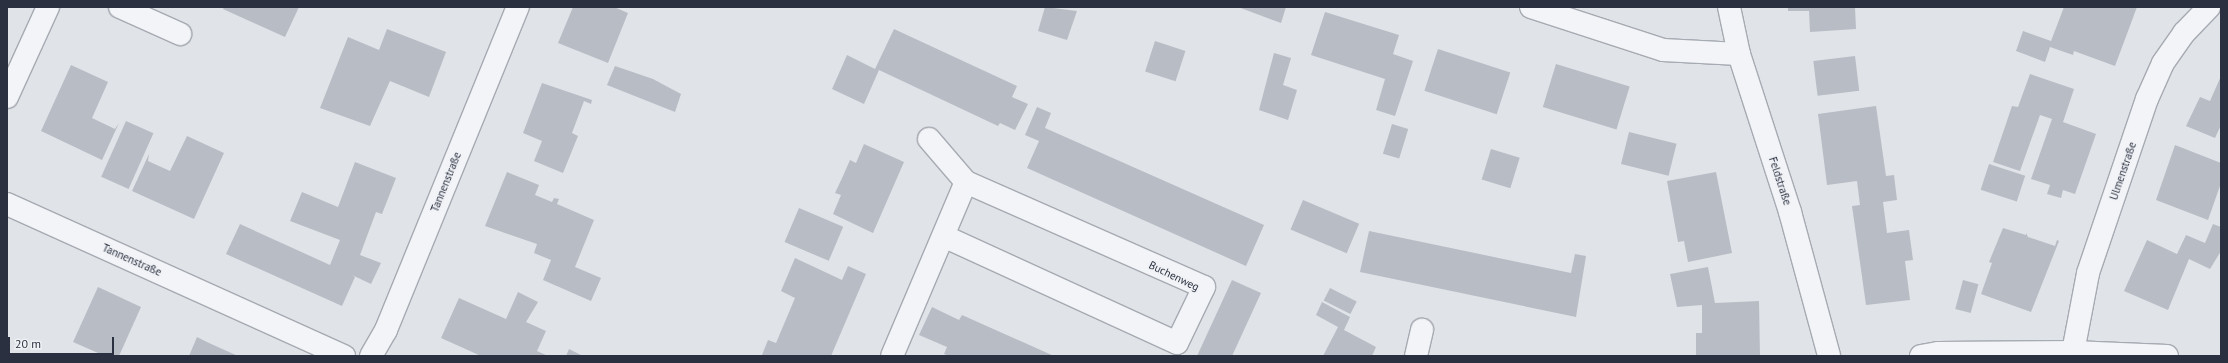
<!DOCTYPE html>
<html>
<head>
<meta charset="utf-8">
<style>
  body { margin:0 }
  #map { position:relative; width:2228px; height:363px; overflow:hidden; background:#e0e3e8; font-family:"PT Sans",sans-serif }
  div>[style] { position:absolute }
  .building>* { inset:0; background:#b8bcc5; transform-origin:0 0 }
  .roads { filter:drop-shadow(1px 0 #a6aab2) drop-shadow(-1px 0 #a6aab2) drop-shadow(0 1px #a6aab2) drop-shadow(0 -1px #a6aab2) }
  .minor>* { height:22px; margin:-11px; padding:0 11px; transform-origin:11px; border-radius:11px; background:#f3f4f7 }
  span { translate:-50% -50%; white-space:nowrap; text-align:center; line-height:1.15; -webkit-text-stroke:4px #f0f2f6; paint-order:stroke }
  .street-label { font-size:11px; color:#2a303f }
  .frame { position:absolute; inset:0; border:8px solid #2a303f; pointer-events:none }
  .scale { position:absolute; left:8px; top:337px; width:106px; height:18px; box-sizing:border-box; border:2px solid #2a303f; border-top:0; padding-left:5px; font-size:12px; line-height:14px; white-space:nowrap; color:#2a303f; -webkit-text-stroke:3px #f0f2f6; paint-order:stroke }
</style>
</head>
<body>
<div id="map">
  <div class="building">
    <i style="clip-path:polygon(224px 7px,299px 7px,285px 37px,223px 9px)"></i>
    <i style="clip-path:polygon(573px 7px,614px 7px,628px 13px,608px 63px,558px 43px)"></i>
    <i style="clip-path:polygon(1045px 7px,1077px 11px,1067px 40px,1038px 31px)"></i>
    <i style="clip-path:polygon(1238px 7px,1286px 7px,1281px 23px)"></i>
    <i style="clip-path:polygon(1788px 7px,1855px 7px,1856px 29px,1810px 32px,1809px 11px,1788px 11px)"></i>
    <i style="clip-path:polygon(2064px 7px,2137px 7px,2115px 66px,2074px 51px,2073px 55px,2050px 47px,2045px 62px,2016px 51px,2023px 31px,2051px 41px)"></i>
    <i style="clip-path:polygon(1325px 12px,1399px 35px,1393px 54px,1413px 61px,1395px 116px,1376px 110px,1385px 79px,1311px 55px)"></i>
    <i style="clip-path:polygon(387px 29px,446px 52px,429px 97px,390px 81px,370px 126px,320px 108px,348px 37px,379px 50px)"></i>
    <i style="clip-path:polygon(894px 29px,1017px 86px,1012px 97px,1028px 104px,1015px 130px,1000px 123px,998px 126px,879px 70px,864px 104px,832px 89px,847px 55px,875px 69px)"></i>
    <i style="left:1155px;top:41px;width:32px;height:32px;rotate:18deg"></i>
    <i style="left:1438px;top:49px;width:76px;height:44px;rotate:18deg"></i>
    <i style="clip-path:polygon(1274px 53px,1291px 58px,1283px 85px,1297px 90px,1288px 120px,1259px 110px)"></i>
    <i style="left:1855px;top:56px;width:35px;height:42px;rotate:83deg"></i>
    <i style="left:1556px;top:64px;width:77px;height:45px;rotate:17deg"></i>
    <i style="clip-path:polygon(71px 65px,108px 82px,92px 118px,115px 129px,119px 123px,102px 160px,41px 131px)"></i>
    <i style="clip-path:polygon(615px 66px,653px 79px,681px 94px,675px 112px,607px 85px)"></i>
    <i style="clip-path:polygon(2030px 74px,2074px 89px,2063px 122px,2096px 134px,2075px 194px,2063px 190px,2061px 198px,2047px 194px,2050px 185px,2031px 179px,2052px 119px,2040px 115px,2020px 171px,1993px 162px,2012px 106px,2018px 107px)"></i>
    <i style="clip-path:polygon(2221px 76px,2221px 125px,2215px 138px,2186px 126px,2200px 97px,2210px 101px)"></i>
    <i style="clip-path:polygon(542px 83px,592px 100px,591px 104px,584px 101px,572px 133px,578px 136px,563px 173px,534px 161px,542px 141px,523px 133px)"></i>
    <i style="clip-path:polygon(1876px 106px,1886px 176px,1894px 175px,1897px 200px,1883px 202px,1887px 233px,1909px 230px,1913px 260px,1905px 261px,1910px 300px,1866px 305px,1852px 206px,1860px 205px,1857px 181px,1827px 185px,1818px 114px)"></i>
    <i style="clip-path:polygon(1037px 107px,1051px 113px,1045px 128px,1264px 225px,1246px 266px,1027px 168px,1039px 141px,1025px 135px)"></i>
    <i style="left:126px;top:121px;width:30px;height:61px;rotate:24deg"></i>
    <i style="left:1392px;top:124px;width:17px;height:31px;rotate:17deg"></i>
    <i style="left:1629px;top:132px;width:49px;height:33px;rotate:14deg"></i>
    <i style="clip-path:polygon(187px 136px,224px 153px,194px 219px,132px 191px,149px 154px,148px 161px,170px 171px)"></i>
    <i style="clip-path:polygon(864px 144px,904px 162px,873px 233px,833px 214px,841px 195px,835px 193px,843px 176px,850px 160px,856px 163px)"></i>
    <i style="clip-path:polygon(2175px 145px,2221px 163px,2221px 183px,2208px 220px,2156px 200px)"></i>
    <i style="left:1491px;top:149px;width:30px;height:32px;rotate:17deg"></i>
    <i style="clip-path:polygon(355px 162px,396px 178px,382px 214px,376px 212px,360px 255px,381px 263px,371px 284px,352px 275px,355px 277px,342px 306px,226px 254px,240px 224px,330px 265px,340px 240px,290px 221px,302px 192px,338px 207px)"></i>
    <i style="left:1989px;top:164px;width:38px;height:27px;rotate:18deg"></i>
    <i style="clip-path:polygon(507px 172px,539px 185px,535px 195px,552px 202px,554px 198px,559px 199px,557px 204px,594px 220px,575px 267px,601px 278px,591px 301px,543px 280px,551px 260px,534px 253px,537px 244px,485px 226px)"></i>
    <i style="clip-path:polygon(1716px 172px,1732px 253px,1688px 262px,1684px 241px,1678px 242px,1667px 181px)"></i>
    <i style="left:1303px;top:200px;width:61px;height:32px;rotate:23deg"></i>
    <i style="left:799px;top:208px;width:48px;height:37px;rotate:23deg"></i>
    <i style="clip-path:polygon(2213px 224px,2221px 227px,2221px 251px,2210px 269px,2189px 259px,2168px 310px,2124px 291px,2147px 240px,2177px 254px,2186px 235px,2205px 243px)"></i>
    <i style="clip-path:polygon(2003px 228px,2026px 235px,2026px 233px,2028px 237px,2055px 246px,2057px 240px,2059px 241px,2031px 312px,1981px 294px,1992px 263px,1989px 262px)"></i>
    <i style="clip-path:polygon(1369px 231px,1571px 273px,1575px 254px,1586px 256px,1576px 317px,1360px 272px)"></i>
    <i style="clip-path:polygon(795px 258px,842px 280px,848px 266px,866px 274px,831px 356px,762px 355px,768px 340px,776px 343px,795px 298px,781px 291px)"></i>
    <i style="clip-path:polygon(1708px 267px,1715px 303px,1759px 301px,1760px 356px,1696px 356px,1696px 333px,1702px 333px,1702px 305px,1677px 307px,1670px 274px)"></i>
    <i style="clip-path:polygon(1232px 280px,1261px 293px,1232px 356px,1197px 356px)"></i>
    <i style="left:1963px;top:280px;width:16px;height:30px;rotate:15deg"></i>
    <i style="clip-path:polygon(98px 287px,141px 307px,119px 356px,105px 356px,73px 342px)"></i>
    <i style="left:1330px;top:288px;width:30px;height:14px;rotate:27deg"></i>
    <i style="clip-path:polygon(518px 292px,538px 302px,526px 322px,546px 331px,537px 351px,548px 356px,481px 356px,441px 338px,459px 298px,506px 319px)"></i>
    <i style="clip-path:polygon(1322px 302px,1350px 317px,1344px 330px,1376px 347px,1372px 356px,1323px 356px,1338px 327px,1316px 315px)"></i>
    <i style="clip-path:polygon(932px 307px,959px 320px,962px 315px,1054px 356px,949px 356px,944px 354px,947px 347px,919px 335px)"></i>
    <i style="clip-path:polygon(197px 337px,209px 343px,238px 356px,189px 356px)"></i>
    <i style="clip-path:polygon(569px 349px,583px 356px,566px 356px)"></i>
  </div>
  <div class="roads">
    <div class="minor">
      <i style="left:120px;top:7px;width:66px;rotate:24.2deg"></i>
      <i style="left:1531px;top:7px;width:139px;rotate:18deg"></i>
      <i style="left:1663px;top:50px;width:76px;rotate:3deg"></i>
      <i style="left:1729px;top:7px;width:48px;rotate:78deg"></i>
      <i style="left:1739px;top:54px;width:166px;rotate:72.1deg"></i>
      <i style="left:1790px;top:212px;width:149px;rotate:74.8deg"></i>
      <i style="left:7px;top:97px;width:99px;rotate:-65.5deg"></i>
      <i style="left:929px;top:139px;width:57px;rotate:49.3deg"></i>
      <i style="left:966px;top:182px;width:260px;rotate:23.8deg"></i>
      <i style="left:1204px;top:287px;width:62px;rotate:115.7deg"></i>
      <i style="left:1177px;top:343px;width:257px;rotate:-155.4deg"></i>
      <i style="left:7px;top:204px;width:370px;rotate:24.3deg"></i>
      <i style="left:2073px;top:352px;width:80px;rotate:-79.2deg"></i>
      <i style="left:2088px;top:273px;width:184px;rotate:-71.3deg"></i>
      <i style="left:2147px;top:99px;width:39px;rotate:-66deg"></i>
      <i style="left:2163px;top:63px;width:37px;rotate:-55deg"></i>
      <i style="left:2184px;top:33px;width:36px;rotate:-46deg"></i>
      <i style="left:371px;top:356px;width:30px;rotate:-60deg"></i>
      <i style="left:386px;top:330px;width:349px;rotate:-67.8deg"></i>
      <i style="left:892px;top:356px;width:189px;rotate:-67deg"></i>
      <i style="left:1416px;top:356px;width:27px;rotate:-77deg"></i>
      <i style="left:1921px;top:356px;width:17px;rotate:-10deg"></i>
      <i style="left:1938px;top:353px;width:135px;rotate:-0.4deg"></i>
      <i style="left:2073px;top:352px;width:94px;rotate:2.4deg"></i>
    </div>
  </div>
  <div class="street-label">
    <span style="left:2123px;top:171px;rotate:-71deg">Ulmenstraße</span>
    <span style="left:1780px;top:181px;rotate:72deg">Feldstraße</span>
    <span style="left:446px;top:182px;rotate:-68deg">Tannenstraße</span>
    <span style="left:132px;top:260px;rotate:24deg">Tannenstraße</span>
    <span style="left:1174px;top:276px;rotate:26deg">Buchenweg</span>
  </div>
  <div class="frame"></div>
  <div class="scale">20 m</div>
</div>
</body>
</html>
